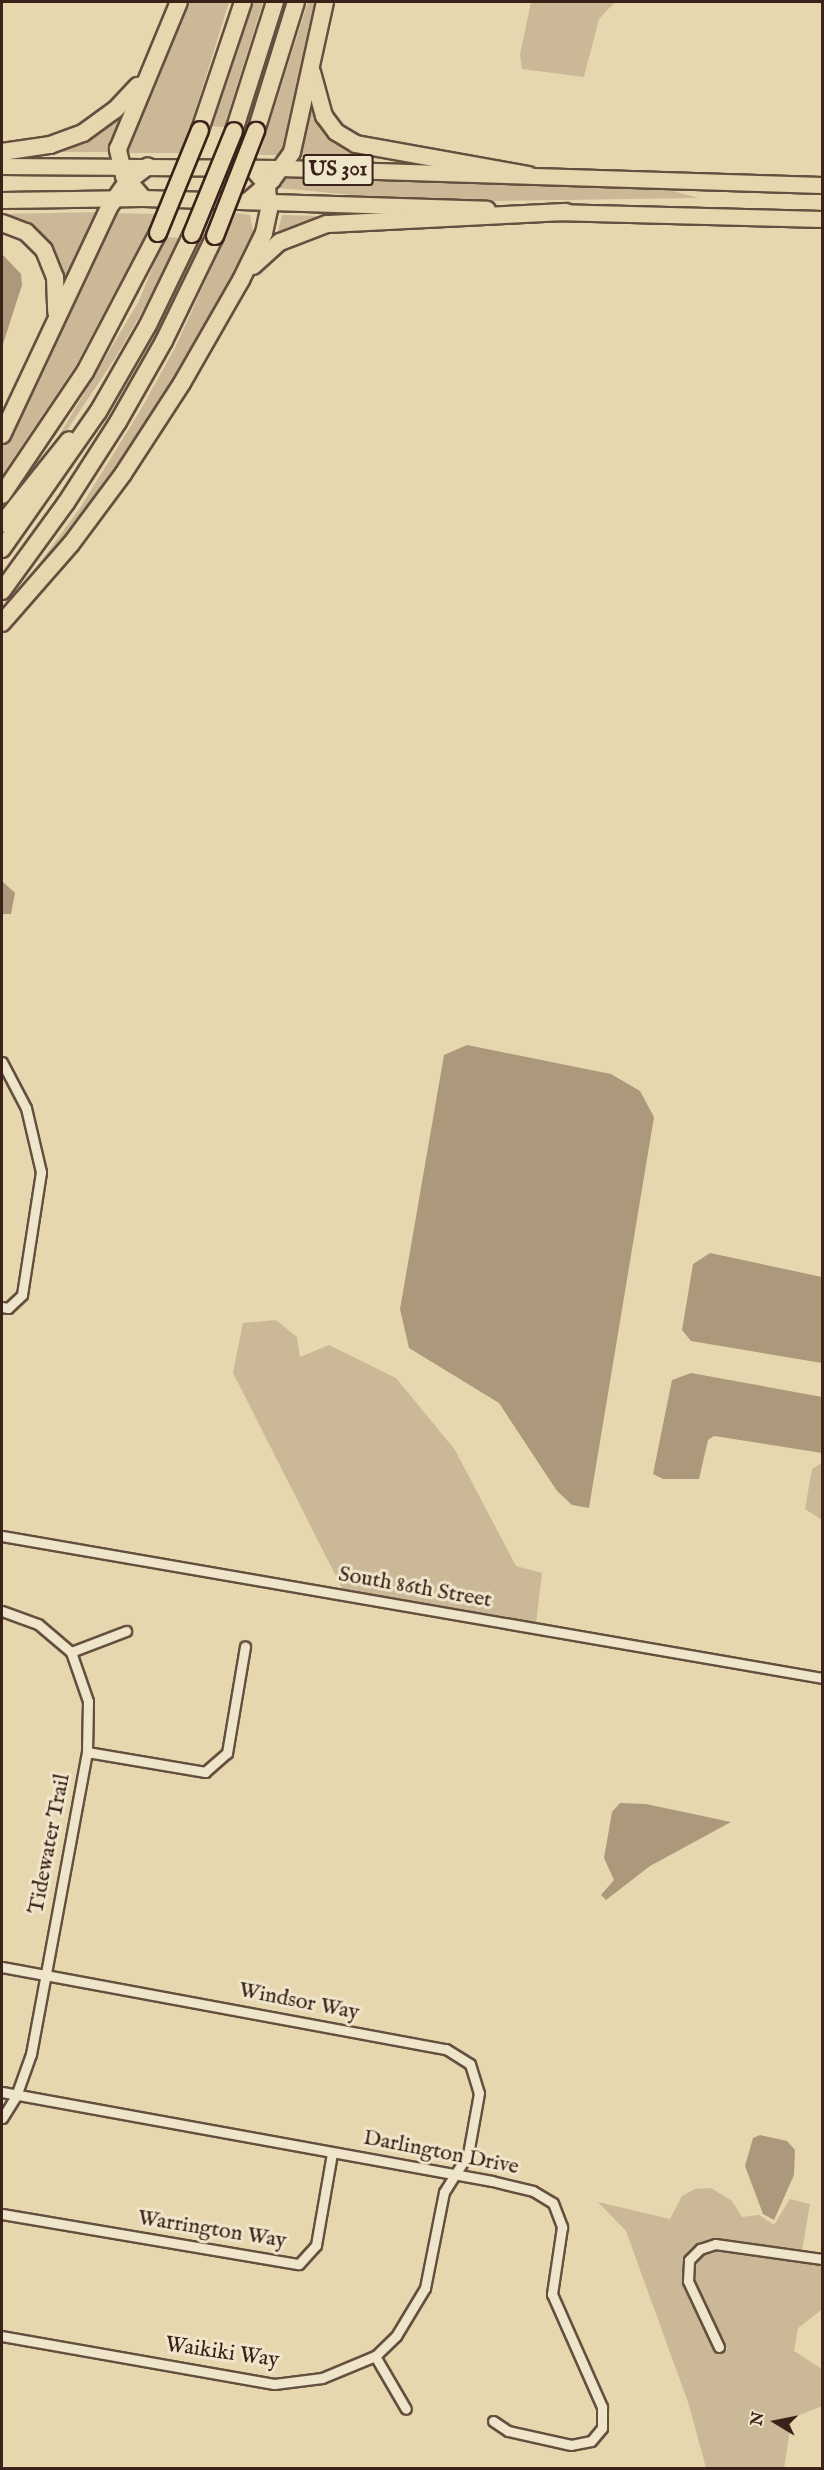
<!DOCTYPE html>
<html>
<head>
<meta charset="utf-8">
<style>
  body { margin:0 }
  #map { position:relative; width:824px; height:2470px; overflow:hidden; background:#e7d7af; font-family:"IM FELL English",serif }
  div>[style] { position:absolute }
  .green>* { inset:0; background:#cab896 }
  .water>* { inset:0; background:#ac997c }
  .roads { filter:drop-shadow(2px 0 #654f3e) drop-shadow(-2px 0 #654f3e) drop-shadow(0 2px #654f3e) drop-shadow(0 -2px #654f3e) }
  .minor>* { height:9px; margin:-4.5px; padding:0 4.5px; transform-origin:4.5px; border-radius:4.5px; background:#efe5cb }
  .primary>* { height:15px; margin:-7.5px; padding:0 7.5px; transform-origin:7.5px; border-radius:7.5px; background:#e7d7af }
  .motorway>* { height:16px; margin:-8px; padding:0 8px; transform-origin:8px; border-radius:8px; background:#e7d7af }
  .bridges { filter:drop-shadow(2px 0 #3a2219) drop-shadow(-2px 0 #3a2219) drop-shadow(0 2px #3a2219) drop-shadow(0 -2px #3a2219) }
  .motorway-bridge>* { height:16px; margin:-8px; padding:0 8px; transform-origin:8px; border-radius:8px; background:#e7d7af }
  span { translate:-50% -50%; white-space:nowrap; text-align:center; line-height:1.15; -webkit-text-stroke:6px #efe5cb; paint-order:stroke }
  .shield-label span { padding:2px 4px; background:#efe5cb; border:2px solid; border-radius:4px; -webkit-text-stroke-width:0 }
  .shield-label { font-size:21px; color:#3a2219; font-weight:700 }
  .street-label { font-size:22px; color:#3a2219 }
  .frame { position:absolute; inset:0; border:3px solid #3a2219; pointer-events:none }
  .north { position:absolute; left:746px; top:2392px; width:60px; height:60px; -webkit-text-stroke:4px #efe5cb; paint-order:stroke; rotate:280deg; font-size:16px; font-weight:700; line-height:24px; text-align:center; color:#3a2219 }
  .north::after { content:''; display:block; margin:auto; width:21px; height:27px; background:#3a2219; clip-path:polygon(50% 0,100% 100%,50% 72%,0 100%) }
</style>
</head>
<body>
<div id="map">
  <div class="green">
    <i style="clip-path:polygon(184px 2px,229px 2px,182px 153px,126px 153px)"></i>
    <i style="clip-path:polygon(254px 2px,263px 2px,224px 127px,209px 126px)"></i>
    <i style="clip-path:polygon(308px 2px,320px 2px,286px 155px,259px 155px)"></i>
    <i style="clip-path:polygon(531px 2px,615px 2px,599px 19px,584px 77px,522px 69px,520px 55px)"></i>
    <i style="clip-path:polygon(311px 99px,351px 149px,387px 159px,299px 156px)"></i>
    <i style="clip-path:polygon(122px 111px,109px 152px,46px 152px)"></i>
    <i style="clip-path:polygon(287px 177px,665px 189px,699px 198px,498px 201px,384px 198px,279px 188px)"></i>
    <i style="clip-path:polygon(101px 212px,63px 293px,60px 274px,2px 220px,2px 214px)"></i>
    <i style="clip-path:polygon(111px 213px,156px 214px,76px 365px,2px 475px,2px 446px)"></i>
    <i style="clip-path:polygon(236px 213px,250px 215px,255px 241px,155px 421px,100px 500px,8px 606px,80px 508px,140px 411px,176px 346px)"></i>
    <i style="clip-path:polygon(282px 215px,317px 216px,317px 222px,276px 239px)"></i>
    <i style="clip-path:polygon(165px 237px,179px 238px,162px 277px,116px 357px,63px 436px,60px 434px,139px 301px)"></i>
    <i style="clip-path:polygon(276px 1320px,297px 1337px,300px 1357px,329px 1345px,396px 1378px,455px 1450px,516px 1566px,542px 1573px,536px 1624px,343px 1590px,233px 1373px,243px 1323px)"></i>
    <i style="clip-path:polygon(822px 1463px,822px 1520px,805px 1509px,812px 1469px)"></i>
    <i style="clip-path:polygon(711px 2188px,732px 2201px,742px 2217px,759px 2215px,774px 2225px,790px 2199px,810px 2204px,802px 2251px,716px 2239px,695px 2246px,683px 2260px,683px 2283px,717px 2353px,727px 2349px,694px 2281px,694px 2262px,703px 2254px,716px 2250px,822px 2264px,821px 2310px,798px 2328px,794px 2351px,822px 2369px,822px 2406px,792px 2418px,784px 2468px,706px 2468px,689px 2405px,626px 2231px,598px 2202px,670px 2219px,682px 2196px,695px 2189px)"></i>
  </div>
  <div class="water">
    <i style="clip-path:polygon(2px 254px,21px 274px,22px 285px,2px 347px)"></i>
    <i style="clip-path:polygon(2px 881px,15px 893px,11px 914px,2px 914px)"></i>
    <i style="clip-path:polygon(467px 1045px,611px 1074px,640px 1091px,654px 1117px,589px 1508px,572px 1505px,557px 1491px,499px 1403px,409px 1348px,400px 1309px,444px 1055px)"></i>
    <i style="clip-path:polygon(710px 1253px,822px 1277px,822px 1363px,691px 1341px,682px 1330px,693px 1264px)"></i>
    <i style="clip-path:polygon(691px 1373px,822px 1397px,822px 1453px,714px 1436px,708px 1440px,699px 1479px,663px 1479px,653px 1474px,672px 1380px)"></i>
    <i style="clip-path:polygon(620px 1803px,646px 1804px,731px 1822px,650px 1866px,606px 1900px,601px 1895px,614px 1880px,604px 1858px,612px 1812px)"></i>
    <i style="clip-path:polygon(760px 2135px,787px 2141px,795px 2150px,794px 2175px,774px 2220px,763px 2214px,745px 2166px,753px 2138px)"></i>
  </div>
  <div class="roads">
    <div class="minor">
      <i style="left:2px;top:1062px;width:52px;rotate:62.4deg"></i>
      <i style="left:26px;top:1108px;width:66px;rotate:76.8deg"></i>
      <i style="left:41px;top:1172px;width:124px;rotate:98.8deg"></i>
      <i style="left:22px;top:1295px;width:19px;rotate:137deg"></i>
      <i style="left:8px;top:1308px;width:6px;rotate:-171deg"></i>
      <i style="left:2px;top:1536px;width:832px;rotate:9.82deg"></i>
      <i style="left:2px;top:1611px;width:38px;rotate:20deg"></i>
      <i style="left:38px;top:1624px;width:43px;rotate:40.3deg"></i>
      <i style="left:71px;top:1652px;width:52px;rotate:70.9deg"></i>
      <i style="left:88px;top:1701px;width:51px;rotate:91.1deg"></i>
      <i style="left:87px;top:1752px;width:307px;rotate:100.5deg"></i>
      <i style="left:31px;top:2054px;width:45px;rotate:109.7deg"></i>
      <i style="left:16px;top:2096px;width:26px;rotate:122deg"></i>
      <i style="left:71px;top:1652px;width:59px;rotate:-20.9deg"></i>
      <i style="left:87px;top:1752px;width:120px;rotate:9.6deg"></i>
      <i style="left:205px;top:1772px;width:29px;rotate:-41deg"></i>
      <i style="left:227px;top:1753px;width:108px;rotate:-80.4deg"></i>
      <i style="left:2px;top:1967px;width:452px;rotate:10.5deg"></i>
      <i style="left:446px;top:2049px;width:28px;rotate:32deg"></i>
      <i style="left:470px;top:2064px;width:30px;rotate:73deg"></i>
      <i style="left:479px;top:2093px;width:62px;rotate:100.2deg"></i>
      <i style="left:468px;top:2154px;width:45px;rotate:122.3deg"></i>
      <i style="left:444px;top:2192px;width:98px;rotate:101.2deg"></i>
      <i style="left:425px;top:2288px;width:56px;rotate:121.1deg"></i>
      <i style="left:396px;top:2336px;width:29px;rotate:136deg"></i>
      <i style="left:375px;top:2356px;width:57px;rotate:157.5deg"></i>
      <i style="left:322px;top:2378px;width:48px;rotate:172.9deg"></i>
      <i style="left:274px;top:2384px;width:276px;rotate:-170deg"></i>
      <i style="left:2px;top:2092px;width:498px;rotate:10.3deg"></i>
      <i style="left:492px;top:2181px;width:42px;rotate:13.7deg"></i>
      <i style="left:533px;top:2191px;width:23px;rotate:31deg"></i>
      <i style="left:553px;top:2203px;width:26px;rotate:69deg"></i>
      <i style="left:562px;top:2227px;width:68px;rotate:98.5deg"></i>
      <i style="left:552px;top:2294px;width:124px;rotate:66.1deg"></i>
      <i style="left:602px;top:2407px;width:21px;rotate:90deg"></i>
      <i style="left:602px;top:2428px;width:17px;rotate:130deg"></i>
      <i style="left:591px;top:2441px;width:20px;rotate:169deg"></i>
      <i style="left:571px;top:2445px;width:65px;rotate:-167.5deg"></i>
      <i style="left:508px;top:2431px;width:18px;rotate:-146deg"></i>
      <i style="left:2px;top:2214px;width:301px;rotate:9.6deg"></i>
      <i style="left:299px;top:2264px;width:25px;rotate:-48deg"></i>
      <i style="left:316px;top:2245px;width:93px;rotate:-80.1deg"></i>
      <i style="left:719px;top:2347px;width:73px;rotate:-115.2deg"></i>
      <i style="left:688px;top:2281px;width:21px;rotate:-87deg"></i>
      <i style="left:689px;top:2260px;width:16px;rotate:-45deg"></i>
      <i style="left:700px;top:2249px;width:16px;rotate:-18deg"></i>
      <i style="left:715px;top:2244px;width:108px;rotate:8deg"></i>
      <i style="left:375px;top:2356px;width:61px;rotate:59.7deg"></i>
    </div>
    <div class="primary">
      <i style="left:2px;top:166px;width:279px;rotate:0.4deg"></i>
      <i style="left:281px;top:168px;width:541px;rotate:1.8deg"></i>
      <i style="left:2px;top:200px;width:141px;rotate:-0.8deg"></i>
      <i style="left:143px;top:198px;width:344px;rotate:1.8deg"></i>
      <i style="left:553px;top:212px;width:269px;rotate:1.5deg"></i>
    </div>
    <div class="motorway">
      <i style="left:312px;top:72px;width:46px;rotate:74.7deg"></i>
      <i style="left:324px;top:116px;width:20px;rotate:53deg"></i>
      <i style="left:336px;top:132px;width:23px;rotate:31deg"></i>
      <i style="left:356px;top:144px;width:175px;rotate:10.2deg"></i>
      <i style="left:200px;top:130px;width:135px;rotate:-71.4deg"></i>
      <i style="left:234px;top:131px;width:135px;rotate:-72.4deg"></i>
      <i style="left:256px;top:131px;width:135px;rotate:-72.8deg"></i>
      <i style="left:2px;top:152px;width:49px;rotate:-8.3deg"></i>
      <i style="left:50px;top:145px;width:35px;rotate:-20deg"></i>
      <i style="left:83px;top:133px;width:39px;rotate:-36deg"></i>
      <i style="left:115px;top:110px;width:33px;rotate:-47deg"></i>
      <i style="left:143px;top:198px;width:29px;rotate:-131deg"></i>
      <i style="left:124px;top:176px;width:28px;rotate:-103deg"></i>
      <i style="left:118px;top:149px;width:159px;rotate:-67.5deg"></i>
      <i style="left:248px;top:201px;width:32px;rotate:-41deg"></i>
      <i style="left:272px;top:180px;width:34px;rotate:-54deg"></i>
      <i style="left:292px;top:152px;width:154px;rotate:-77.6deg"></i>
      <i style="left:2px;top:223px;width:26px;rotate:21deg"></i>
      <i style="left:26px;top:232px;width:25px;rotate:45deg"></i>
      <i style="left:44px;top:250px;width:29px;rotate:68deg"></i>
      <i style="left:55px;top:277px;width:35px;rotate:88deg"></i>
      <i style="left:253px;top:266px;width:36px;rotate:-42deg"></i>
      <i style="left:280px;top:242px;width:50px;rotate:-21deg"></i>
      <i style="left:327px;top:224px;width:239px;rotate:-2.9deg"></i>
      <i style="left:2px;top:435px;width:253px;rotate:-64.8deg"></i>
      <i style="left:110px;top:206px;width:29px;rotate:-55deg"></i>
      <i style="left:127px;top:182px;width:26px;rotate:-37deg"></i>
      <i style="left:2px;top:495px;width:148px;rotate:-56deg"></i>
      <i style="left:85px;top:372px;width:157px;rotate:-62.3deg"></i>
      <i style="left:2px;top:524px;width:107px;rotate:-51.4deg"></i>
      <i style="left:2px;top:549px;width:167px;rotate:-55deg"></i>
      <i style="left:98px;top:412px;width:100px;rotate:-60.1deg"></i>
      <i style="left:148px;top:325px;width:101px;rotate:-64.2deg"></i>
      <i style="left:2px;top:591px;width:109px;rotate:-54deg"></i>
      <i style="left:66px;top:503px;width:96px;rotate:-57.3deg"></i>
      <i style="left:118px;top:422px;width:93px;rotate:-60.4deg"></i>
      <i style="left:164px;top:341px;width:117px;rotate:-64.1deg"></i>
      <i style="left:2px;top:623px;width:105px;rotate:-48.9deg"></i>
      <i style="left:71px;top:544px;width:87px;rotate:-53.4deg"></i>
      <i style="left:123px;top:474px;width:108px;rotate:-57deg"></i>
      <i style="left:182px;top:383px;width:119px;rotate:-60.2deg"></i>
      <i style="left:241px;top:280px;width:52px;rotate:-63.9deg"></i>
      <i style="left:264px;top:233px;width:24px;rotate:-78deg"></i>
      <i style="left:269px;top:210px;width:25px;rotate:-95deg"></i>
      <i style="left:267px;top:185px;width:23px;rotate:-131deg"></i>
    </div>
  </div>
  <div class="bridges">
    <div class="motorway-bridge">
      <i style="left:158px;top:233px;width:111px;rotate:-67.8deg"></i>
      <i style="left:192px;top:234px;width:111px;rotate:-67.8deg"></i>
      <i style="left:215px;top:236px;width:113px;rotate:-68.7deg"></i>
    </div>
  </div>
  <div class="shield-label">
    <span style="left:338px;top:170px">US 301</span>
  </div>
  <div class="street-label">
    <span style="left:415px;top:1588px;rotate:10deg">South 86th Street</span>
    <span style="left:50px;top:1844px;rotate:-79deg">Tidewater Trail</span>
    <span style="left:299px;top:2002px;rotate:11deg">Windsor Way</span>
    <span style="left:441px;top:2153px;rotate:11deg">Darlington Drive</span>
    <span style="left:212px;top:2230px;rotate:9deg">Warrington Way</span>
    <span style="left:222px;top:2353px;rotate:8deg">Waikiki Way</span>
  </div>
  <div class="frame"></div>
  <div class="north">N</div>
</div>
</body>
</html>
